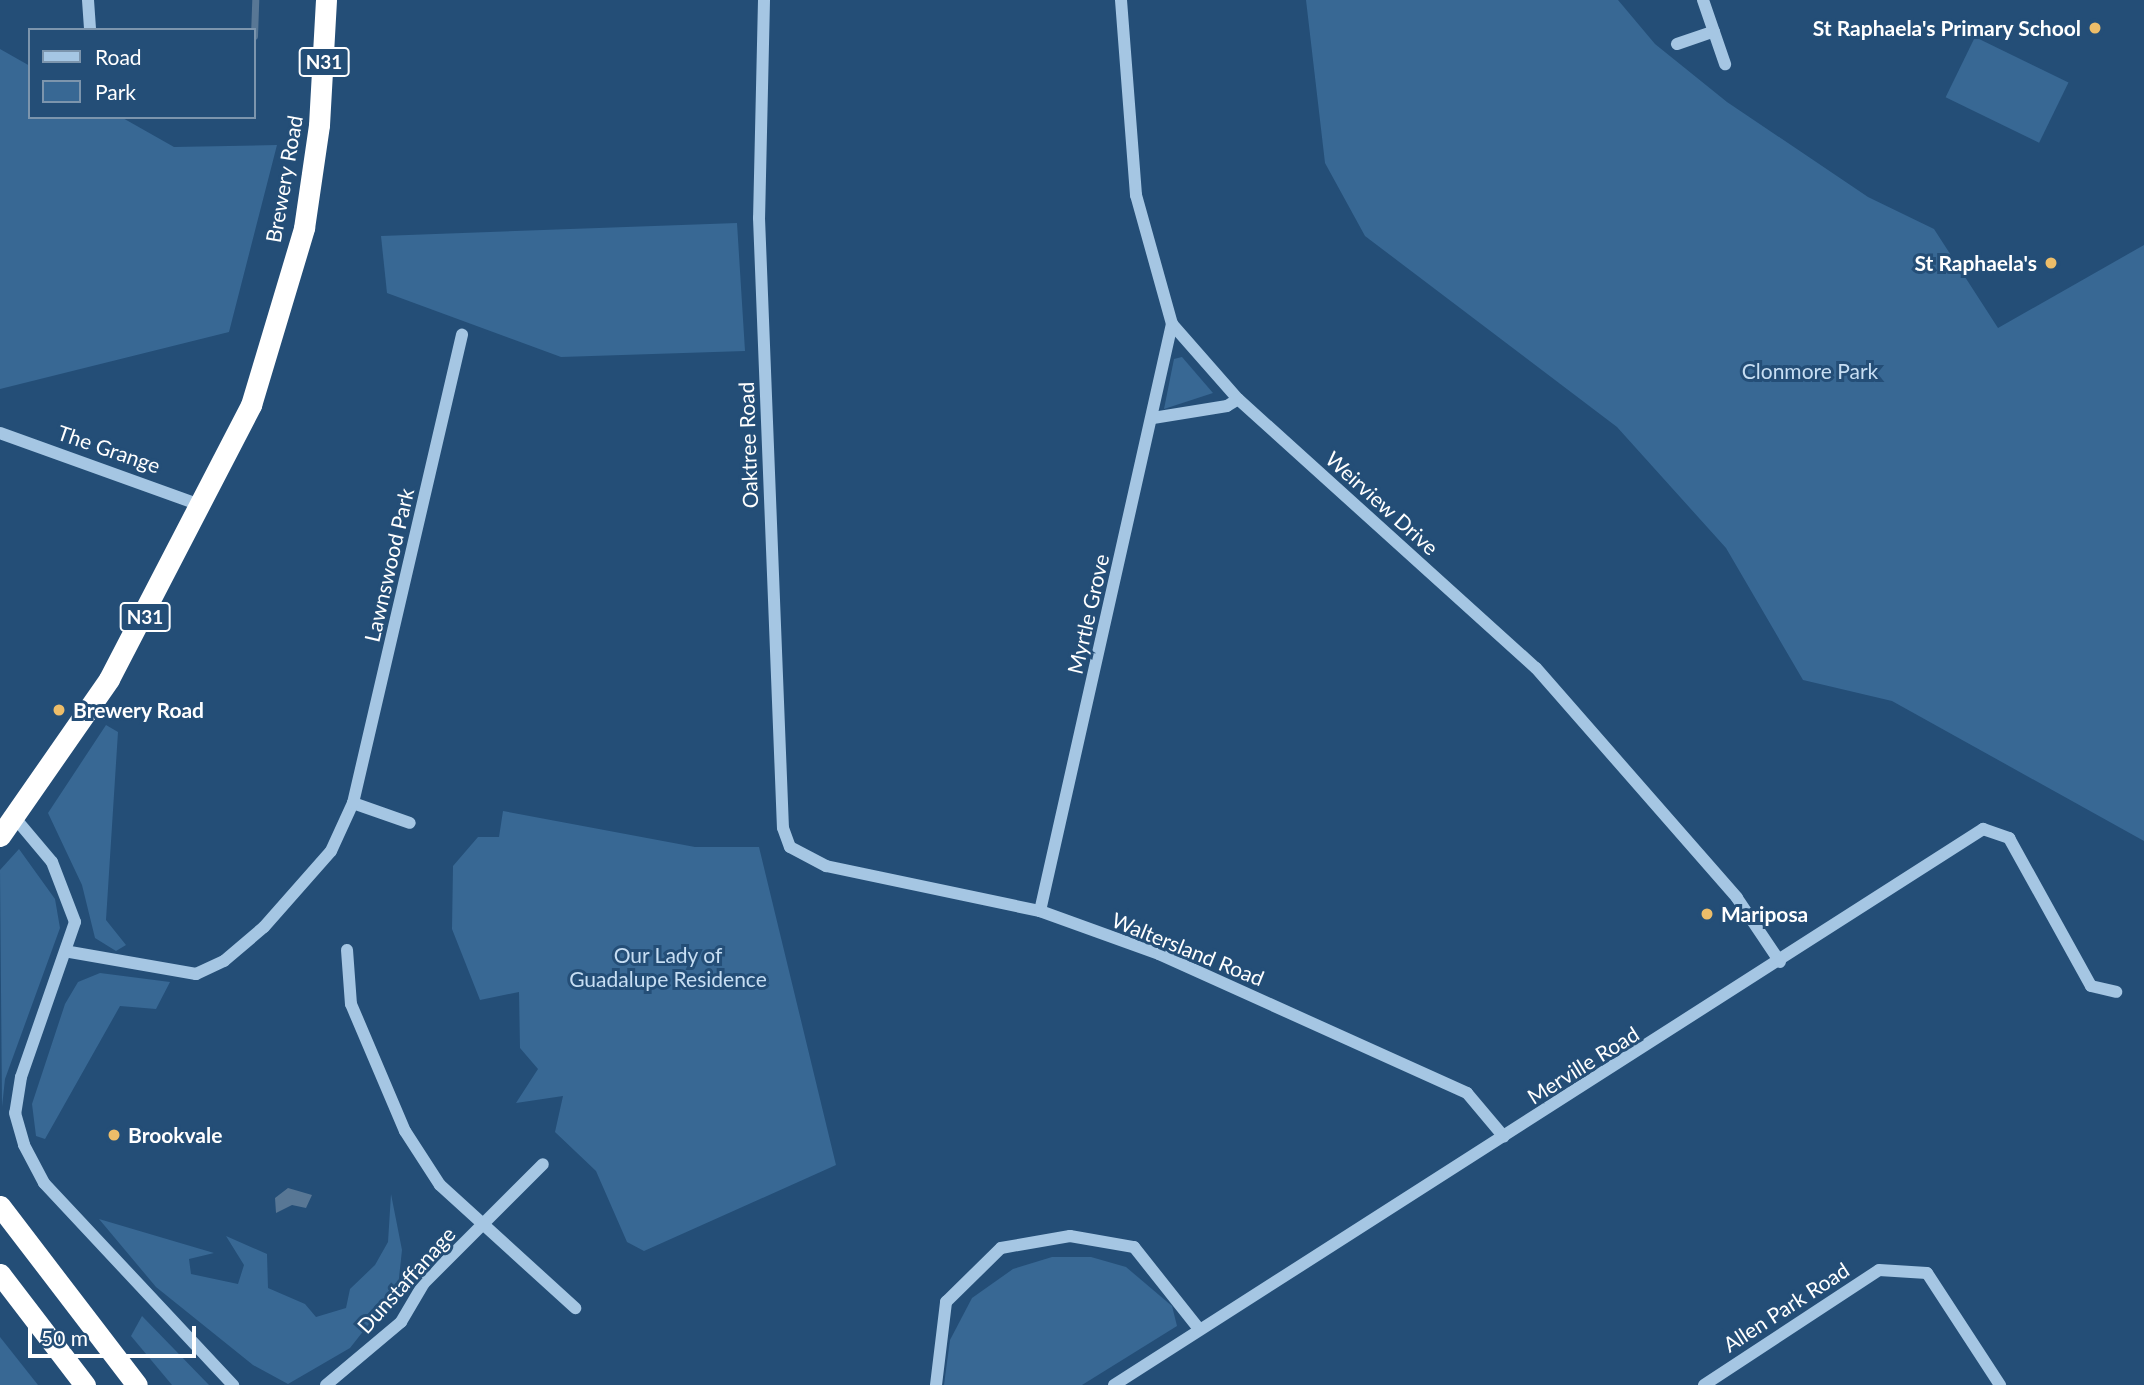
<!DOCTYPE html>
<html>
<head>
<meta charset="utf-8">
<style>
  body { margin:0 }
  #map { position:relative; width:2144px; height:1385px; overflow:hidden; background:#244e77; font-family:Lato,sans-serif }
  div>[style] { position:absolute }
  .green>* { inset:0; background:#386894; transform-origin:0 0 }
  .water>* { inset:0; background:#587795 }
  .stream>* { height:7px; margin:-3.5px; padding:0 3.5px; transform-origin:3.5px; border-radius:3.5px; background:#587795 }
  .minor>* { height:12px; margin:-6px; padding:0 6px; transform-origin:6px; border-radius:6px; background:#a5c6e3 }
  .highway>* { height:21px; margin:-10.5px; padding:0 10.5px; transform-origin:10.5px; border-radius:10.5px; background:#fff }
  .dots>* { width:19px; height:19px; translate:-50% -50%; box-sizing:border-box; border:4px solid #244e77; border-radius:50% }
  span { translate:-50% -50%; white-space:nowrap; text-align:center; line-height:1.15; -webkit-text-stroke:6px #244e77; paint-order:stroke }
  .shield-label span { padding:2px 5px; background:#244e77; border:2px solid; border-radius:5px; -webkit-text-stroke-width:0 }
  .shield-label { font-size:19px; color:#fff; font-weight:700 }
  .poi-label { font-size:21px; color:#fff; font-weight:700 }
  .right { translate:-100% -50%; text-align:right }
  .left { translate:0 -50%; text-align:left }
  .street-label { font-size:21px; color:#fff }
  .park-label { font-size:21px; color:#c7def3 }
  .legend { position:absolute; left:28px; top:28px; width:228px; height:91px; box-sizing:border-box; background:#244e77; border:2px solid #7c95ad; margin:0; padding:9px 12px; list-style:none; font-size:21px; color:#fff }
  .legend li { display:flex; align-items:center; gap:14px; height:35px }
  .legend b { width:35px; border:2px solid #7c95ad }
  .scale { position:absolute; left:28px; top:1326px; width:168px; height:32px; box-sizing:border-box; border:4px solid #fff; border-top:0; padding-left:9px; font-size:21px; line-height:24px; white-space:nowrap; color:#fff; -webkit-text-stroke:5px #244e77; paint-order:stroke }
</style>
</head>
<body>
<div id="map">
  <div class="green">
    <i style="clip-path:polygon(1306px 0,1618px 0,1655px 44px,1727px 102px,1868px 197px,1934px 229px,1998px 328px,2144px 245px,2144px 841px,1892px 701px,1803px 680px,1726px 548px,1617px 427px,1365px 236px,1325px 163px)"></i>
    <i style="left:1975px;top:37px;width:104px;height:67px;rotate:26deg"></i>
    <i style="clip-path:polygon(0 49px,30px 66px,30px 117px,121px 117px,174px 147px,277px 145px,229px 332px,0 389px)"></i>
    <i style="clip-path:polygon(737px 223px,745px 351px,561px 357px,387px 293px,381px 236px)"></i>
    <i style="clip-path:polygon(1182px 357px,1213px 393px,1164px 409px,1174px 359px)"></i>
    <i style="clip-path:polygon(106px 725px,118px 732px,106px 920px,126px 945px,116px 951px,95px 938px,82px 885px,48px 813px)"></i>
    <i style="clip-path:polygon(503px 811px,695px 847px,759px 847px,836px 1165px,644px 1251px,627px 1242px,596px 1171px,555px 1132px,563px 1096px,516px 1103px,538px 1069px,520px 1048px,519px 992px,480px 1000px,452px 929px,453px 866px,478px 837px,499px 837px)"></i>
    <i style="clip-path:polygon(19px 849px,55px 899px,60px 928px,5px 1079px,2px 1107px,0 870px)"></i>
    <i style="clip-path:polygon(100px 973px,170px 982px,156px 1009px,120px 1006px,45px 1139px,36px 1136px,32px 1104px,65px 1004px,78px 982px)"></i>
    <i style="clip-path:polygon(391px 1194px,402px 1250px,398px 1287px,350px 1348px,288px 1384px,253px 1365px,156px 1287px,99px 1219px,214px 1253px,189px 1259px,191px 1274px,238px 1284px,244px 1265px,226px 1236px,267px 1254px,268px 1288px,305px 1304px,316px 1317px,346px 1308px,350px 1289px,375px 1265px,388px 1242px)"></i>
    <i style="clip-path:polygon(1052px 1257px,1091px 1257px,1126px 1267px,1172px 1306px,1177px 1326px,1082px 1385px,944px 1385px,950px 1340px,972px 1298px,1013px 1269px)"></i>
    <i style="clip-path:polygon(142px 1316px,209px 1385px,172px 1385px,131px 1336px)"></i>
    <i style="clip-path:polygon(0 1337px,38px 1385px,0 1385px)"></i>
  </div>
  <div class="water">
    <i style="clip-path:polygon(288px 1188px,312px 1195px,306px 1208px,292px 1205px,276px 1213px,275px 1198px)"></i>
  </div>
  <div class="stream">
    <i style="left:254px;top:36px;width:36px;rotate:-88deg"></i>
  </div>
  <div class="minor">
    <i style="left:88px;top:0;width:30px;rotate:86deg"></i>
    <i style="left:764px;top:0;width:218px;rotate:91.3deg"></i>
    <i style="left:759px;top:218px;width:610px;rotate:87.75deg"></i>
    <i style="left:783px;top:828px;width:20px;rotate:70deg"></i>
    <i style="left:790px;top:847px;width:41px;rotate:27.8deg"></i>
    <i style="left:826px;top:866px;width:219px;rotate:11.9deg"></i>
    <i style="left:1040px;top:911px;width:127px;rotate:19.9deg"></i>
    <i style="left:1159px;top:954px;width:338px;rotate:24.3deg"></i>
    <i style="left:1467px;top:1093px;width:57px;rotate:49.9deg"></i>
    <i style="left:1121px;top:0;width:196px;rotate:85.6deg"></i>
    <i style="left:1136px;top:195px;width:134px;rotate:74.4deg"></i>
    <i style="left:1172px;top:324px;width:100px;rotate:48.7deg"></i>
    <i style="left:1238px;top:399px;width:401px;rotate:42.1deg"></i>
    <i style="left:1536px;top:668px;width:305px;rotate:48.8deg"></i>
    <i style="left:1737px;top:898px;width:77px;rotate:56.1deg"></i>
    <i style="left:1703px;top:0;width:68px;rotate:71deg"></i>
    <i style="left:1677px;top:44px;width:39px;rotate:-19deg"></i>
    <i style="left:1153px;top:418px;width:75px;rotate:-9.2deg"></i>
    <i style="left:1227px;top:406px;width:13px;rotate:-32deg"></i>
    <i style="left:0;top:433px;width:216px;rotate:19.8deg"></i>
    <i style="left:353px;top:803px;width:60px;rotate:19.3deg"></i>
    <i style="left:15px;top:818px;width:57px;rotate:49.9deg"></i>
    <i style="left:52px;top:862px;width:64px;rotate:69deg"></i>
    <i style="left:75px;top:922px;width:164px;rotate:109.2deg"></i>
    <i style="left:21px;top:1077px;width:36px;rotate:99deg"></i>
    <i style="left:15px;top:1113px;width:33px;rotate:74deg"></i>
    <i style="left:24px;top:1145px;width:43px;rotate:62.2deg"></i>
    <i style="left:44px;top:1183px;width:277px;rotate:46.9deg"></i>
    <i style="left:1040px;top:911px;width:602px;rotate:-77.33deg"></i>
    <i style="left:347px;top:950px;width:54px;rotate:85.8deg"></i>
    <i style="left:351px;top:1004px;width:138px;rotate:67deg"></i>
    <i style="left:405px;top:1131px;width:64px;rotate:57.1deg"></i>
    <i style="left:440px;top:1185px;width:183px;rotate:42.3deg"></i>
    <i style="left:70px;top:952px;width:128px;rotate:9.9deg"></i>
    <i style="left:196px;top:974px;width:31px;rotate:-25deg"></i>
    <i style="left:224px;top:961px;width:52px;rotate:-40.4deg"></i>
    <i style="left:264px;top:927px;width:101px;rotate:-48.6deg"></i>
    <i style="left:331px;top:851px;width:53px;rotate:-65.4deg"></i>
    <i style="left:353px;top:803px;width:481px;rotate:-76.9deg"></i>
    <i style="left:326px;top:1385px;width:98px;rotate:-40deg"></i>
    <i style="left:401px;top:1322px;width:45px;rotate:-59.5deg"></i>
    <i style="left:424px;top:1283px;width:168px;rotate:-45deg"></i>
    <i style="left:936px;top:1385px;width:84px;rotate:-83.1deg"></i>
    <i style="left:946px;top:1302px;width:77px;rotate:-44.5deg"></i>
    <i style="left:1001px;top:1248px;width:70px;rotate:-9.9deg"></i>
    <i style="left:1070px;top:1236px;width:65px;rotate:9.8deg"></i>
    <i style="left:1134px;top:1247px;width:105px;rotate:51.6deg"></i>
    <i style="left:1114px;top:1385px;width:1032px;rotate:-32.61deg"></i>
    <i style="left:1983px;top:829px;width:28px;rotate:19deg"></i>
    <i style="left:2009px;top:838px;width:169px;rotate:61deg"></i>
    <i style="left:2091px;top:986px;width:26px;rotate:13deg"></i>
    <i style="left:1704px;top:1385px;width:209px;rotate:-33.3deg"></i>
    <i style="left:1879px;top:1270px;width:48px;rotate:3.6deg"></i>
    <i style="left:1927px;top:1273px;width:134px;rotate:56.9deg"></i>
  </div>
  <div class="highway">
    <i style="left:0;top:836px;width:191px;rotate:-55.2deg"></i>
    <i style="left:109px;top:679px;width:309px;rotate:-62.6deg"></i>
    <i style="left:251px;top:405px;width:185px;rotate:-73.3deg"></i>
    <i style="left:304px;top:228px;width:104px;rotate:-81.7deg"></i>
    <i style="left:319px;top:125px;width:125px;rotate:-86.8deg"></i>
    <i style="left:0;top:1206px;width:225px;rotate:52.6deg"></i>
    <i style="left:0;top:1274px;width:140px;rotate:52.6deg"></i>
  </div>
  <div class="dots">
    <i style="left:2095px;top:28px;background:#edbd69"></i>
    <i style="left:2051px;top:263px;background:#edbd69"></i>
    <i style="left:59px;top:710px;background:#edbd69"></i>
    <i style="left:1707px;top:914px;background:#edbd69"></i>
    <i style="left:114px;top:1135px;background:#edbd69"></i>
  </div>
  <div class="shield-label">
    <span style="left:324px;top:62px">N31</span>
    <span style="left:145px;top:617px">N31</span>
  </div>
  <div class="poi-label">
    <span class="right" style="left:2081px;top:28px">St Raphaela's Primary School</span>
    <span class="right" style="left:2037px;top:263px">St Raphaela's</span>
    <span class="left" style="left:73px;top:710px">Brewery Road</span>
    <span class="left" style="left:1721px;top:914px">Mariposa</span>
    <span class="left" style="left:128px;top:1135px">Brookvale</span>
  </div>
  <div class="street-label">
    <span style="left:284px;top:179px;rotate:-80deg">Brewery Road</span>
    <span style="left:748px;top:445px;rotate:-92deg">Oaktree Road</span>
    <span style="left:109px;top:449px;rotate:19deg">The Grange</span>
    <span style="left:1382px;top:503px;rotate:42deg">Weirview Drive</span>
    <span style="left:389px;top:565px;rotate:-77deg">Lawnswood Park</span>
    <span style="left:1088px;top:614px;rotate:-77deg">Myrtle Grove</span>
    <span style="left:1188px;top:949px;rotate:22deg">Waltersland Road</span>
    <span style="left:1583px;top:1065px;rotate:-32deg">Merville Road</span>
    <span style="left:406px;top:1280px;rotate:-48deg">Dunstaffanage</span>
    <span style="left:1786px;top:1307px;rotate:-33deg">Allen Park Road</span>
  </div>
  <div class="park-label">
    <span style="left:1810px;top:371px">Clonmore Park</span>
    <span style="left:668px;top:967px">Our Lady of<br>Guadalupe Residence</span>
  </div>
  <ul class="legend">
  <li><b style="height:9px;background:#a5c6e3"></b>Road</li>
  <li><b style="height:19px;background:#386894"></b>Park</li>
  </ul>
  <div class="scale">50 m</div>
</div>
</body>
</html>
